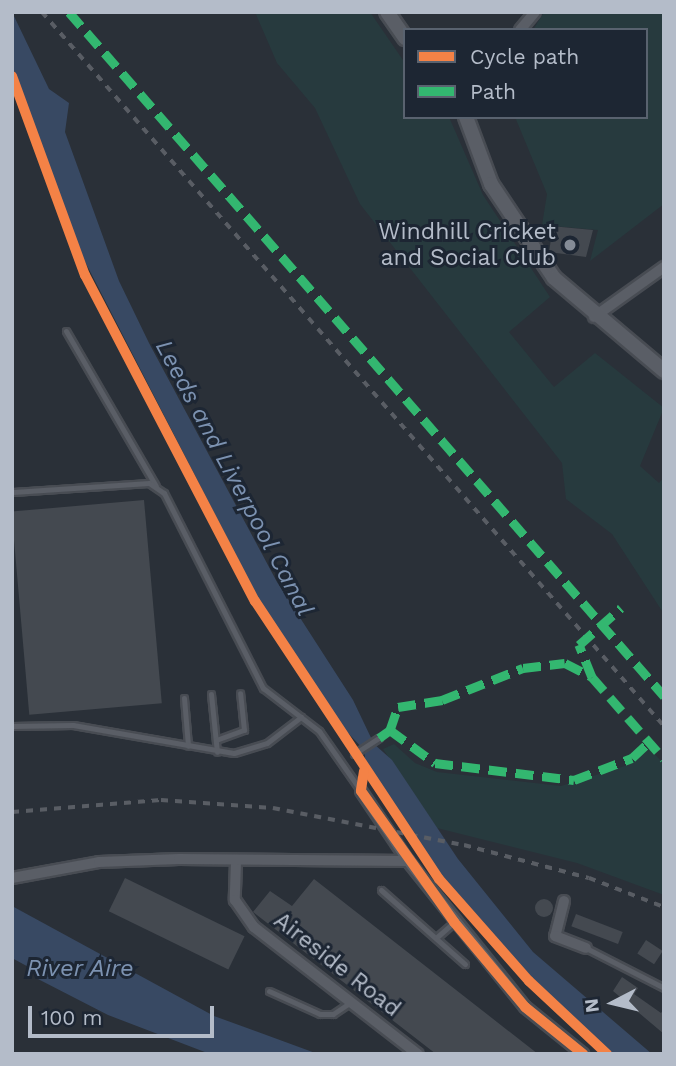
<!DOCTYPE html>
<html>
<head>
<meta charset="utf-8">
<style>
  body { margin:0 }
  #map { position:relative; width:676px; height:1066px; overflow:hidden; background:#2a3038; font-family:"Work Sans",sans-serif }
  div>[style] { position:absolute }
  .green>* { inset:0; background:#273a3e }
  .water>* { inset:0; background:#384963 }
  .building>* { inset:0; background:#444950; transform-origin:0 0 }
  .round { border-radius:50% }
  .roads { filter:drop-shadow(2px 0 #484c53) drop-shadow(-2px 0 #484c53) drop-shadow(0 2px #484c53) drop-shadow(0 -2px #484c53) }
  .service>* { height:5px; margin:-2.5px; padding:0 2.5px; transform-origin:2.5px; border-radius:2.5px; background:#5a5e66 }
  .minor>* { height:10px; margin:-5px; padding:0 5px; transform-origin:5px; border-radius:5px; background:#5a5e66 }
  .tertiary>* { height:14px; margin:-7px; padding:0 7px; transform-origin:7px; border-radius:7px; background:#5a5e66 }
  .rail>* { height:3.5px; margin-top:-1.75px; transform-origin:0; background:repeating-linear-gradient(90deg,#595d64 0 7px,transparent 0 14px) }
  .quiet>* { height:9px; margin-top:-4.5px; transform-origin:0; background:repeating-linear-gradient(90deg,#33b770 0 18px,transparent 0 27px) }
  .cycleway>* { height:10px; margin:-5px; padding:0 5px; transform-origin:5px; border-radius:5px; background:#f48246 }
  .dots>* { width:19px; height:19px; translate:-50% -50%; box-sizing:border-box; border:4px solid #1d2633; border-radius:50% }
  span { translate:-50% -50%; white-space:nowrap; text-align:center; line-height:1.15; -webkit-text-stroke:6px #1d2633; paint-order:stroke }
  .poi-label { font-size:23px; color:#b4bcc9 }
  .right { translate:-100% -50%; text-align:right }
  .street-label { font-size:23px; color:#b4bcc9 }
  .water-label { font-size:24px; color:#7c92b1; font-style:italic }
  .frame { position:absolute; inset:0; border:14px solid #b4bcc9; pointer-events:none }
  .legend { position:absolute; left:403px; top:28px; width:245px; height:91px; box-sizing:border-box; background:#1d2633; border:2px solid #59626f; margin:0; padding:9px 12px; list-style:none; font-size:21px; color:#b4bcc9 }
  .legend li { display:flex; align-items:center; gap:14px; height:35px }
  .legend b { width:35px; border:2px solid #59626f }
  .north { position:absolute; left:578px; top:968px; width:70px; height:70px; -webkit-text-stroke:5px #1d2633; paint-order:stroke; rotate:263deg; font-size:19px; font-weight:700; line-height:28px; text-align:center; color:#b4bcc9 }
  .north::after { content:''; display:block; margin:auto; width:24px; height:32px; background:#b4bcc9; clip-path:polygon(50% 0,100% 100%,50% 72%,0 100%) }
  .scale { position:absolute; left:28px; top:1006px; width:186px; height:32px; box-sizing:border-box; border:4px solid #b4bcc9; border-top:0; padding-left:9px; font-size:21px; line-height:24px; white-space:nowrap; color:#b4bcc9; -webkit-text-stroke:5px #1d2633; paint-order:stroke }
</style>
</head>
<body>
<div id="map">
  <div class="green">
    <i style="clip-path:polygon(255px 12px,370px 12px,405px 63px,405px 117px,449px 117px,483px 195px,550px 297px,509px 332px,554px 387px,595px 353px,664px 408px,640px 466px,659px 483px,664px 477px,664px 614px,612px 534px,566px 499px,562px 463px,360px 204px,315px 108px,277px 63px)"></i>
    <i style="clip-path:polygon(544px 12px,664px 12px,664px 204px,590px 261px,598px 230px,542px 225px,547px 194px,515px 117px,646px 117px,646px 30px,533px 30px)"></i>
    <i style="clip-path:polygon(394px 744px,415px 763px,437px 772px,561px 786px,628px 765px,650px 749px,664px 764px,664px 895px,577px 863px,437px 828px,383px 749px)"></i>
  </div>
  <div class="water">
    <i style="clip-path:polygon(12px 12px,49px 89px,69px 103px,65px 132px,119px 281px,149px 343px,277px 582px,353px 700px,374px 744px,392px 760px,458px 859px,533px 952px,652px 1054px,610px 1054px,599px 1046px,467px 910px,396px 812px,366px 765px,364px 750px,335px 719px,261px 604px,77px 246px,12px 65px)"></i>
    <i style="clip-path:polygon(12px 906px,214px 1016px,318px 1054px,210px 1054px,108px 1015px,36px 978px,34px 970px,12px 958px)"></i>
  </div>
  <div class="building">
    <i style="clip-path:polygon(540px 225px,593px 230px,586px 257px,549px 252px,551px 239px,539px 238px)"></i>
    <i style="left:144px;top:500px;width:204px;height:133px;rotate:85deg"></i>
    <i style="left:125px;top:878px;width:133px;height:37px;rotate:26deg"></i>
    <i style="clip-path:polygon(314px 879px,538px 1054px,436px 1054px,253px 912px,270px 891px,292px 906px)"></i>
    <i class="round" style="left:535px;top:899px;width:18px;height:18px"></i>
    <i style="left:576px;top:914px;width:50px;height:13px;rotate:21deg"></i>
    <i style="left:646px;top:940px;width:20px;height:16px;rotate:33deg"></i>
    <i style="clip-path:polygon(622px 977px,638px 988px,634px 994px,661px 1013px,664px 1009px,664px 1034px,613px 991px)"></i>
  </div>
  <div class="roads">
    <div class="service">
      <i style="left:66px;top:331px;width:179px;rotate:59.9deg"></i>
      <i style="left:13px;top:492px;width:136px;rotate:-3.8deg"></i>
      <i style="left:149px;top:483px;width:18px;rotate:34deg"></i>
      <i style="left:164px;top:493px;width:219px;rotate:63.1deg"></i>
      <i style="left:263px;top:688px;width:71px;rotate:37.5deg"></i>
      <i style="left:319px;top:731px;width:73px;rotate:55deg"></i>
      <i style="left:211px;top:694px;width:58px;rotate:84.1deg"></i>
      <i style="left:184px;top:698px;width:48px;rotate:85.2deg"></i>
      <i style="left:12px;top:726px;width:61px;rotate:-0.9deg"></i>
      <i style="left:73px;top:725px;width:163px;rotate:9.9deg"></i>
      <i style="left:234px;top:753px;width:34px;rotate:-17deg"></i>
      <i style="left:267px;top:743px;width:43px;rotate:-37.4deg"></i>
      <i style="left:216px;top:740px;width:30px;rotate:-20deg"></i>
      <i style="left:244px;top:730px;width:37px;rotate:-96deg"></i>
      <i style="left:354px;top:754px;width:30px;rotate:-33deg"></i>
      <i style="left:381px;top:890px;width:112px;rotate:41.4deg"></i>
      <i style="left:437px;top:937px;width:23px;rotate:-41deg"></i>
      <i style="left:586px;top:948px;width:88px;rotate:27.1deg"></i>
      <i style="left:269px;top:991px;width:56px;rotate:24.3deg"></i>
      <i style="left:320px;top:1014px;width:13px"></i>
      <i style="left:333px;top:1014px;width:22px;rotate:-34deg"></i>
    </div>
    <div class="minor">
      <i style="left:520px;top:30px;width:23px;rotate:-50deg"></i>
      <i style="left:594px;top:317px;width:86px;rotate:-35.5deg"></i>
      <i style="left:361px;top:791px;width:84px;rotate:56.1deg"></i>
      <i style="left:408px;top:861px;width:187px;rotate:51.3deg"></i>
      <i style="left:525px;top:1007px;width:75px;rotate:39deg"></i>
      <i style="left:236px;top:862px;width:38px;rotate:92deg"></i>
      <i style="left:235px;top:900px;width:33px;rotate:55deg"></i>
      <i style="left:254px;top:927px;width:207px;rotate:37.8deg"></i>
      <i style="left:12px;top:878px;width:88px;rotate:-10.4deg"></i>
      <i style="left:99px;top:862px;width:80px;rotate:-2.1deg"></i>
      <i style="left:179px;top:859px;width:229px;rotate:0.5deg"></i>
      <i style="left:564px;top:901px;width:36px;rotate:104deg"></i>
      <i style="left:555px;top:936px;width:33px;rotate:21deg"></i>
    </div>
    <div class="tertiary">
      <i style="left:387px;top:12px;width:32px;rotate:55deg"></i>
      <i style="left:466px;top:117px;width:72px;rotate:69.5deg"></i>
      <i style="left:491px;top:184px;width:113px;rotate:56.2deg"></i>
      <i style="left:554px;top:278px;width:144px;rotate:40.2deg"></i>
    </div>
  </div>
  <div class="rail">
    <i style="left:42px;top:12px;width:947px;rotate:48.94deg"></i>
    <i style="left:12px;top:812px;width:149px;rotate:-4.6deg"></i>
    <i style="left:161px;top:800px;width:112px;rotate:4.1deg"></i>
    <i style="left:273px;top:808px;width:195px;rotate:11deg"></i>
    <i style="left:464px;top:845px;width:129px;rotate:14.8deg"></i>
    <i style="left:589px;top:878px;width:80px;rotate:21.1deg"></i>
  </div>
  <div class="quiet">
    <i style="left:69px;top:12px;width:907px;rotate:48.98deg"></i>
    <i style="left:592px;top:677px;width:109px;rotate:48.7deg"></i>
    <i style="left:390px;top:730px;width:56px;rotate:36.3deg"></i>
    <i style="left:435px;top:763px;width:140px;rotate:7deg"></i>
    <i style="left:574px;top:780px;width:62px;rotate:-20.8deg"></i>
    <i style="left:632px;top:758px;width:22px;rotate:-43deg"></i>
    <i style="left:379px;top:738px;width:14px;rotate:-36deg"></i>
    <i style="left:390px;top:730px;width:24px;rotate:-71deg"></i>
    <i style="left:398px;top:707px;width:45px;rotate:-9deg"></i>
    <i style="left:442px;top:700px;width:87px;rotate:-21.6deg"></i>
    <i style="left:523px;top:668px;width:42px;rotate:-6.8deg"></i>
    <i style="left:565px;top:663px;width:30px;rotate:27deg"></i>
    <i style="left:592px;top:677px;width:35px;rotate:-112deg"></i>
    <i style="left:579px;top:645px;width:56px;rotate:-41.4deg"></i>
  </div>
  <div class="cycleway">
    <i style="left:12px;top:76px;width:212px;rotate:69.9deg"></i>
    <i style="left:85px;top:275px;width:368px;rotate:62.5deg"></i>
    <i style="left:255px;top:601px;width:333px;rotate:56.5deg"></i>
    <i style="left:439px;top:879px;width:136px;rotate:48.6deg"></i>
    <i style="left:529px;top:981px;width:107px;rotate:43.1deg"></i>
    <i style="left:364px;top:771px;width:20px;rotate:99deg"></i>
    <i style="left:361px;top:791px;width:161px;rotate:54.6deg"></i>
    <i style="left:454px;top:922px;width:111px;rotate:50.1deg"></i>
    <i style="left:525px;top:1007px;width:75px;rotate:39deg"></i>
  </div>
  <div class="dots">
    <i style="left:570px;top:245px;background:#848b96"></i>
  </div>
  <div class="poi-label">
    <span class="right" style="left:556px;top:245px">Windhill Cricket<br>and Social Club</span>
  </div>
  <div class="street-label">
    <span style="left:337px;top:965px;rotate:38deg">Aireside Road</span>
  </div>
  <div class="water-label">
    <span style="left:234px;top:478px;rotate:62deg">Leeds and Liverpool Canal</span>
    <span style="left:80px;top:969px">River Aire</span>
  </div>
  <div class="frame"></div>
  <ul class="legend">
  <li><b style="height:9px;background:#f48246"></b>Cycle path</li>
  <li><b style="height:9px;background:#33b770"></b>Path</li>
  </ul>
  <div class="north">N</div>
  <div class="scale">100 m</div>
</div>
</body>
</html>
